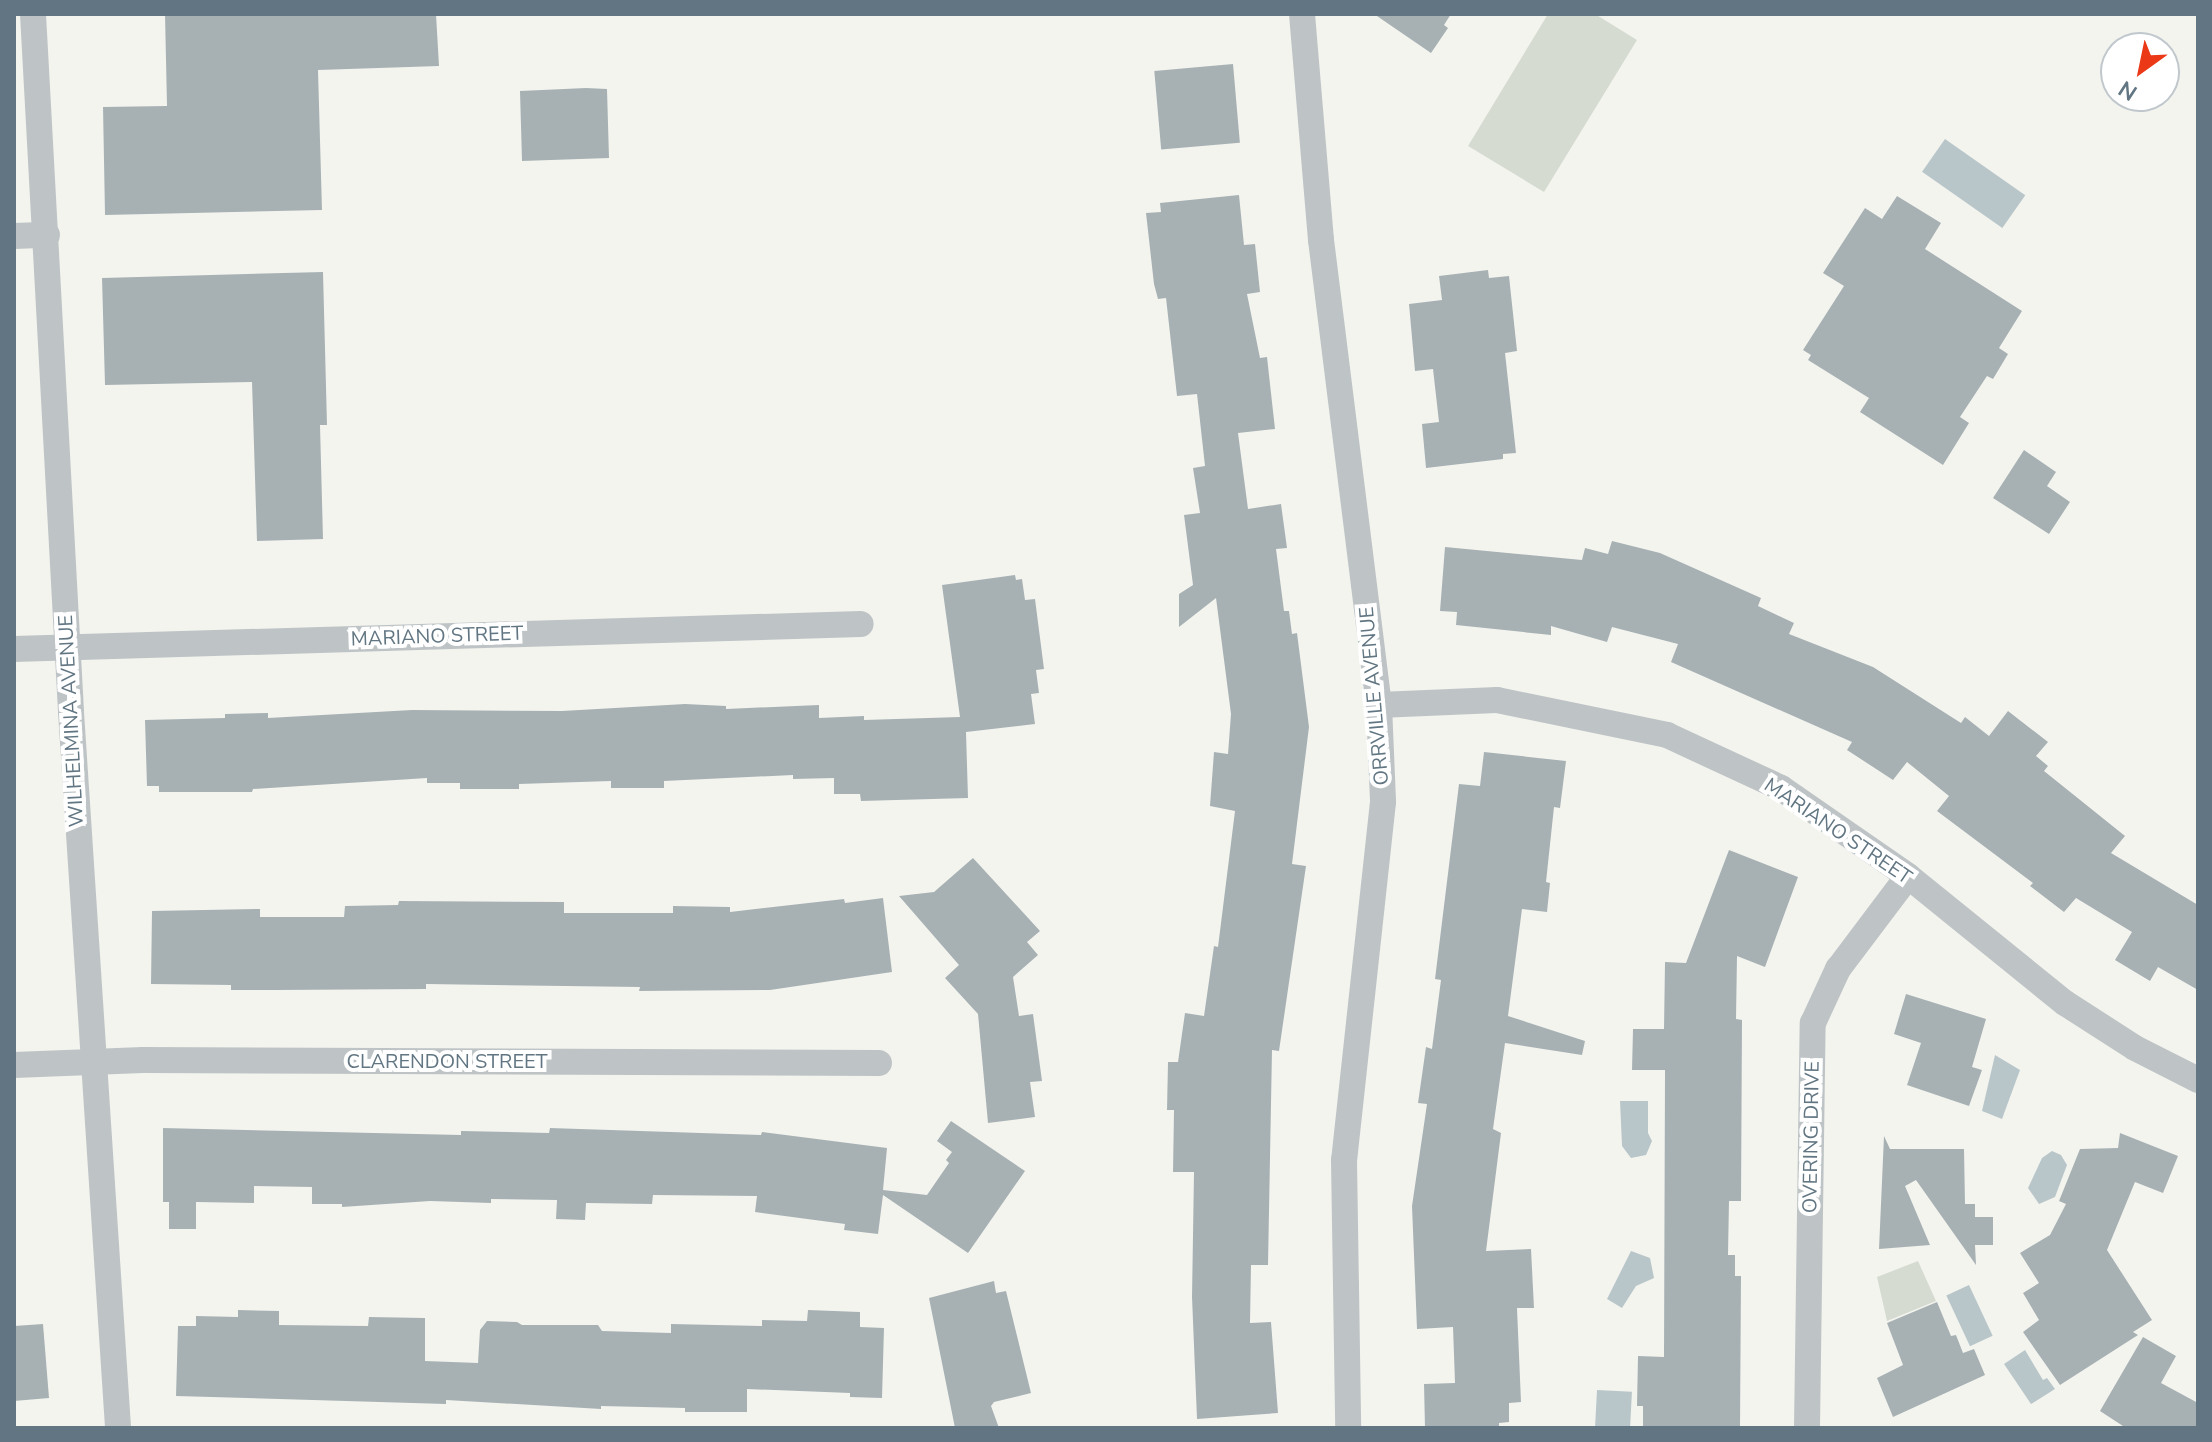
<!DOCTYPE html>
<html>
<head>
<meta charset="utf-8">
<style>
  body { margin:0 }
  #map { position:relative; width:2212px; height:1442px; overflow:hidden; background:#f4f4ef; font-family:"Nunito Sans",sans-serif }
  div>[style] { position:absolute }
  .green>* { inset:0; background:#d5dbd0 }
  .water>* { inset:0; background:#b8c6ca; transform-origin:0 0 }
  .building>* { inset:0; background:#a7b1b4; transform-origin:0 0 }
  .minor>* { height:26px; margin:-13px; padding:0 13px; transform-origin:13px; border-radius:13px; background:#bec4c6 }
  span { translate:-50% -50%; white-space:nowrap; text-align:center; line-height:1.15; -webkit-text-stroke:8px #fff; paint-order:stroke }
  .street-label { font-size:20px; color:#617682 }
  .frame { position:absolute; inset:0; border:16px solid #617682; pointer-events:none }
  .north { position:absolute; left:2100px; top:32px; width:80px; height:80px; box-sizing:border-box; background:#fff; border:2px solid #c0c8cd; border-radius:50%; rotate:213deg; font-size:22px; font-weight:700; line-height:32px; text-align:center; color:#617682 }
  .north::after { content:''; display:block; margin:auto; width:28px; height:36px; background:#eb3918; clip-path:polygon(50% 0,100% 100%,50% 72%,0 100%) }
</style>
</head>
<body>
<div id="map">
  <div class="green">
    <i style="clip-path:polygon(1548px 14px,1595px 14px,1637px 40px,1544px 192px,1468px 146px)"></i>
    <i style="clip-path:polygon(1918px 1261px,1936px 1301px,1887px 1321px,1877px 1277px)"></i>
  </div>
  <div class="water">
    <i style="left:1945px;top:139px;width:98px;height:40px;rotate:35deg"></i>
    <i style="clip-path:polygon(1995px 1055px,2020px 1070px,2002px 1119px,1982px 1111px)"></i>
    <i style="clip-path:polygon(1620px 1101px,1648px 1101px,1648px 1133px,1652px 1141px,1646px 1155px,1631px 1158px,1622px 1146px)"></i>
    <i style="clip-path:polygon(2052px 1151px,2061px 1155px,2067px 1165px,2055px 1197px,2039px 1204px,2028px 1188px,2042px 1158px)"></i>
    <i style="clip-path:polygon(1631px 1251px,1650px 1258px,1654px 1278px,1636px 1286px,1622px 1308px,1607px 1299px)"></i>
    <i style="left:1969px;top:1285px;width:56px;height:25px;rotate:65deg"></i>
    <i style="clip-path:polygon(2025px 1350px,2043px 1380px,2047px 1378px,2055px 1389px,2031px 1404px,2004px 1364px)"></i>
    <i style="left:1597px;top:1390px;width:35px;height:38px;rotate:3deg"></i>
  </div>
  <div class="building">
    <i style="clip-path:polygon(165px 14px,436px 14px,439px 66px,318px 70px,322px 210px,105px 215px,103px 107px,167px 106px)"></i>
    <i style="clip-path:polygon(1374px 14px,1451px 14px,1444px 25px,1448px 28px,1431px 53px)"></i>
    <i style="left:1233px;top:64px;width:79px;height:79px;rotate:85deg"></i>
    <i style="clip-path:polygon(586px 88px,607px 89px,609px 158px,522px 161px,520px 91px)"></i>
    <i style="clip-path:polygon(1239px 195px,1244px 245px,1255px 244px,1260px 292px,1247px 294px,1260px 358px,1267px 357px,1275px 429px,1238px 433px,1248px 509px,1281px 504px,1287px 548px,1276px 549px,1284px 611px,1289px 611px,1292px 634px,1297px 633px,1309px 727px,1292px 864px,1306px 866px,1279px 1051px,1272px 1050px,1268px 1265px,1251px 1265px,1250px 1323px,1271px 1322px,1278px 1413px,1197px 1419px,1192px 1297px,1194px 1172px,1173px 1172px,1174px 1110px,1167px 1110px,1168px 1062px,1178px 1062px,1185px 1013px,1204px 1016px,1214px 946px,1218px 947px,1235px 811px,1210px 806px,1214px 752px,1228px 754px,1231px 714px,1216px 598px,1179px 627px,1179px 594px,1193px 585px,1184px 515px,1200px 513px,1193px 468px,1205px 466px,1197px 394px,1177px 396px,1166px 298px,1158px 299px,1154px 284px,1146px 213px,1161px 212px,1160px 203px)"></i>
    <i style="clip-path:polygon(1897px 196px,1941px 223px,1925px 249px,2022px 311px,1999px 348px,2008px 354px,1993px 379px,1987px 376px,1960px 417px,1969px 423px,1943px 465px,1860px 412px,1869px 398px,1808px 360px,1811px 355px,1803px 350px,1844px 286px,1823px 273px,1865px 208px,1882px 219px)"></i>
    <i style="clip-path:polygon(1488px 270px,1489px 278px,1509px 276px,1517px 351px,1505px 353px,1516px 453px,1503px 454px,1503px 459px,1426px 468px,1422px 424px,1439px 422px,1433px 369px,1415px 371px,1409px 304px,1442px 300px,1439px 276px)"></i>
    <i style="clip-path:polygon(323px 272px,327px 425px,320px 425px,323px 539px,257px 541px,252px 382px,105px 385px,102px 278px)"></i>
    <i style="clip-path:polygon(2024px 450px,2056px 472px,2047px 486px,2070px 502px,2049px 534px,1993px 498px)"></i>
    <i style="clip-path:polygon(1612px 541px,1660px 553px,1761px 598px,1758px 606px,1794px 623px,1789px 634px,1873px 667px,1961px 723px,1965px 717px,1989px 736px,2008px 711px,2048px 742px,2036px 756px,2048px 766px,2044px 771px,2125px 836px,2111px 853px,2198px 905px,2198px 990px,2158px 967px,2150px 981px,2115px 960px,2132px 932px,2076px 898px,2064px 912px,2030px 886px,2033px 883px,1937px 811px,1949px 796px,1907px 762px,1893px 780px,1847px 750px,1852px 742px,1671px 662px,1678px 644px,1612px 627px,1607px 642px,1551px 626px,1551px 635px,1456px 625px,1457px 612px,1440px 611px,1445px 547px,1582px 560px,1585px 548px,1608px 554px)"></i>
    <i style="clip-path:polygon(1015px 575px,1016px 580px,1022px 579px,1025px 600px,1035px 599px,1044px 669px,1036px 670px,1039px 693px,1031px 694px,1035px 724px,966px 732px,968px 798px,861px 801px,860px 794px,834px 794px,834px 778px,793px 779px,793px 775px,664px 781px,664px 788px,611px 788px,611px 781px,519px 784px,519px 789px,460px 789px,460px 783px,427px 783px,427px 778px,253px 789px,252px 792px,159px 792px,159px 786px,147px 786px,145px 720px,225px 718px,225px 714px,268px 713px,268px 718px,412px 710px,562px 711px,685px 704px,726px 706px,726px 709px,819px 705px,819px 718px,864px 716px,864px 720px,960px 717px,942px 585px)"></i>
    <i style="clip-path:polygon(1484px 752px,1566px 761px,1560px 808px,1554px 807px,1546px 882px,1550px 883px,1547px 912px,1522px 909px,1508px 1016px,1585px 1041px,1582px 1055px,1505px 1043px,1493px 1129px,1501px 1133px,1486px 1251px,1531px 1249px,1534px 1308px,1517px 1308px,1521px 1402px,1509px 1403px,1509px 1422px,1499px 1423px,1499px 1428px,1425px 1428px,1424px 1384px,1455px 1383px,1453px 1327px,1417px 1329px,1412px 1206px,1427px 1104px,1418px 1103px,1426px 1047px,1432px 1049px,1441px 980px,1435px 979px,1459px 784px,1480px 786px)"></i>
    <i style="clip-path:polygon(1729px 850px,1798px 877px,1765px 967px,1737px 956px,1736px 1019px,1742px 1020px,1741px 1201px,1729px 1201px,1728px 1255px,1735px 1255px,1735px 1276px,1741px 1276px,1740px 1428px,1643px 1428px,1643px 1406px,1637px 1406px,1638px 1356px,1664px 1357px,1665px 1070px,1632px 1070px,1633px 1029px,1664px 1029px,1665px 962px,1686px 963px)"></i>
    <i style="clip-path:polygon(973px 858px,1040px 931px,1027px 942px,1038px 955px,1013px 977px,1019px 1016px,1033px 1014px,1042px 1081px,1030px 1082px,1035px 1117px,988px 1123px,978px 1014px,945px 978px,959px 965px,899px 896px,934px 892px)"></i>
    <i style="clip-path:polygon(883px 898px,892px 972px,770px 990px,639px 991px,640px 987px,426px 984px,426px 989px,276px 990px,231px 990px,231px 985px,151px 984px,152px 911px,260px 909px,260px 917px,344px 917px,345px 906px,398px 905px,399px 901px,564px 902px,564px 913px,673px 913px,673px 906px,730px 907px,730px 912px,844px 899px,845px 903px)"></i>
    <i style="clip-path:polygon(1906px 994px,1986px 1019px,1972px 1067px,1982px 1070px,1969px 1106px,1907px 1085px,1921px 1043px,1894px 1034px)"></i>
    <i style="clip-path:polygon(951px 1121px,1025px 1171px,968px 1253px,883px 1195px,878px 1234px,844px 1230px,845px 1224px,755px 1212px,757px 1196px,653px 1195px,652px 1204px,586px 1203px,585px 1220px,556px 1219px,557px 1200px,491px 1199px,491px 1203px,430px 1201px,342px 1207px,342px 1204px,312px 1204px,312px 1187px,254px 1186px,254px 1203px,196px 1202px,196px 1229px,169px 1229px,169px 1202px,163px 1202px,163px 1128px,461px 1135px,461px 1131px,549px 1133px,550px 1128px,761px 1135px,762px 1132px,887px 1148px,883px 1190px,927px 1195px,949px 1163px,946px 1160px,952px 1152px,937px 1141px)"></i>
    <i style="clip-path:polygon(2120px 1133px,2178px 1156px,2163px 1193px,2135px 1182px,2107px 1250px,2152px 1320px,2133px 1332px,2138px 1335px,2060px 1385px,2023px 1332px,2039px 1320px,2023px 1293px,2039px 1283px,2020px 1253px,2050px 1235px,2066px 1204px,2059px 1201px,2080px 1149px,2118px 1148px)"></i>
    <i style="clip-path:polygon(1884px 1136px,1890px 1149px,1964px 1149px,1965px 1204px,1975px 1204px,1975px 1217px,1993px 1217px,1993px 1245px,1975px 1245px,1976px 1265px,1916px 1180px,1905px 1186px,1930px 1245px,1879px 1249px)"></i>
    <i style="clip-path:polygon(994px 1281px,996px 1293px,1006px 1291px,1031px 1393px,994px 1402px,991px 1406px,999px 1428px,955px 1428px,929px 1298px)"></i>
    <i style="clip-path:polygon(1937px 1302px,1951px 1336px,1956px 1335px,1963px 1353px,1974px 1349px,1985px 1375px,1893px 1417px,1877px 1378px,1903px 1365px,1887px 1323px)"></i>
    <i style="clip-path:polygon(238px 1310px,279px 1311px,279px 1325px,368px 1326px,369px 1317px,425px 1318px,425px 1361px,478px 1363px,480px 1330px,487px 1321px,517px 1322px,522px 1325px,598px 1325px,602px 1331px,671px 1333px,671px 1324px,762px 1326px,762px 1320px,807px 1321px,808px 1310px,860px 1312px,860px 1327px,884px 1328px,882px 1398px,850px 1397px,850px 1393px,747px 1389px,747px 1412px,685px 1412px,685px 1408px,601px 1406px,601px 1409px,446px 1400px,446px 1404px,176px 1396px,178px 1326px,196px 1326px,196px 1316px,238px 1317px)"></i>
    <i style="clip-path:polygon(43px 1324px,49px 1398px,14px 1401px,14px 1326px)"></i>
    <i style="clip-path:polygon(2143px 1337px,2176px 1356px,2161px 1383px,2198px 1403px,2198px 1428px,2126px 1428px,2100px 1411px)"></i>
  </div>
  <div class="minor">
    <i style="left:33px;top:14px;width:699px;rotate:86.88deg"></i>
    <i style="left:71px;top:712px;width:718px;rotate:86.24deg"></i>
    <i style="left:1302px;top:14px;width:227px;rotate:85.2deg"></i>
    <i style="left:1321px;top:240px;width:469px;rotate:82.9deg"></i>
    <i style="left:1379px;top:705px;width:97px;rotate:87.6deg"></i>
    <i style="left:1383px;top:802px;width:360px;rotate:96.2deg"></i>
    <i style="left:1344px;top:1160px;width:268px;rotate:89.1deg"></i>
    <i style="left:14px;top:236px;width:33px;rotate:-2deg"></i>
    <i style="left:14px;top:649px;width:847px;rotate:-1.69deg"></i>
    <i style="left:1379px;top:705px;width:118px;rotate:-2.4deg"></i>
    <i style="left:1497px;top:700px;width:174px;rotate:11.6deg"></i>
    <i style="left:1667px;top:735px;width:126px;rotate:24.9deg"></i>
    <i style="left:1781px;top:788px;width:155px;rotate:34.7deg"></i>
    <i style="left:1908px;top:876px;width:202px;rotate:39deg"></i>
    <i style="left:2065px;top:1003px;width:83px;rotate:32.7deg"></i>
    <i style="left:2135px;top:1048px;width:71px;rotate:26.9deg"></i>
    <i style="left:14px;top:1065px;width:129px;rotate:-2.2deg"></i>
    <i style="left:143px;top:1060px;width:736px;rotate:0.23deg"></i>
    <i style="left:1807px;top:1428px;width:405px;rotate:-89.2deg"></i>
    <i style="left:1813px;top:1023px;width:60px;rotate:-65.2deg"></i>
    <i style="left:1838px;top:969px;width:116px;rotate:-53deg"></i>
  </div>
  <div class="street-label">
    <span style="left:437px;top:636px;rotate:-2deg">MARIANO STREET</span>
    <span style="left:1374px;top:696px;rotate:-95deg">ORRVILLE AVENUE</span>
    <span style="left:71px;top:721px;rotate:-93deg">WILHELMINA AVENUE</span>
    <span style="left:1838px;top:831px;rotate:34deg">MARIANO STREET</span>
    <span style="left:447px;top:1061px">CLARENDON STREET</span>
    <span style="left:1811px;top:1137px;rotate:-89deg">OVERING DRIVE</span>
  </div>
  <div class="frame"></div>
  <div class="north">N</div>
</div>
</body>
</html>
